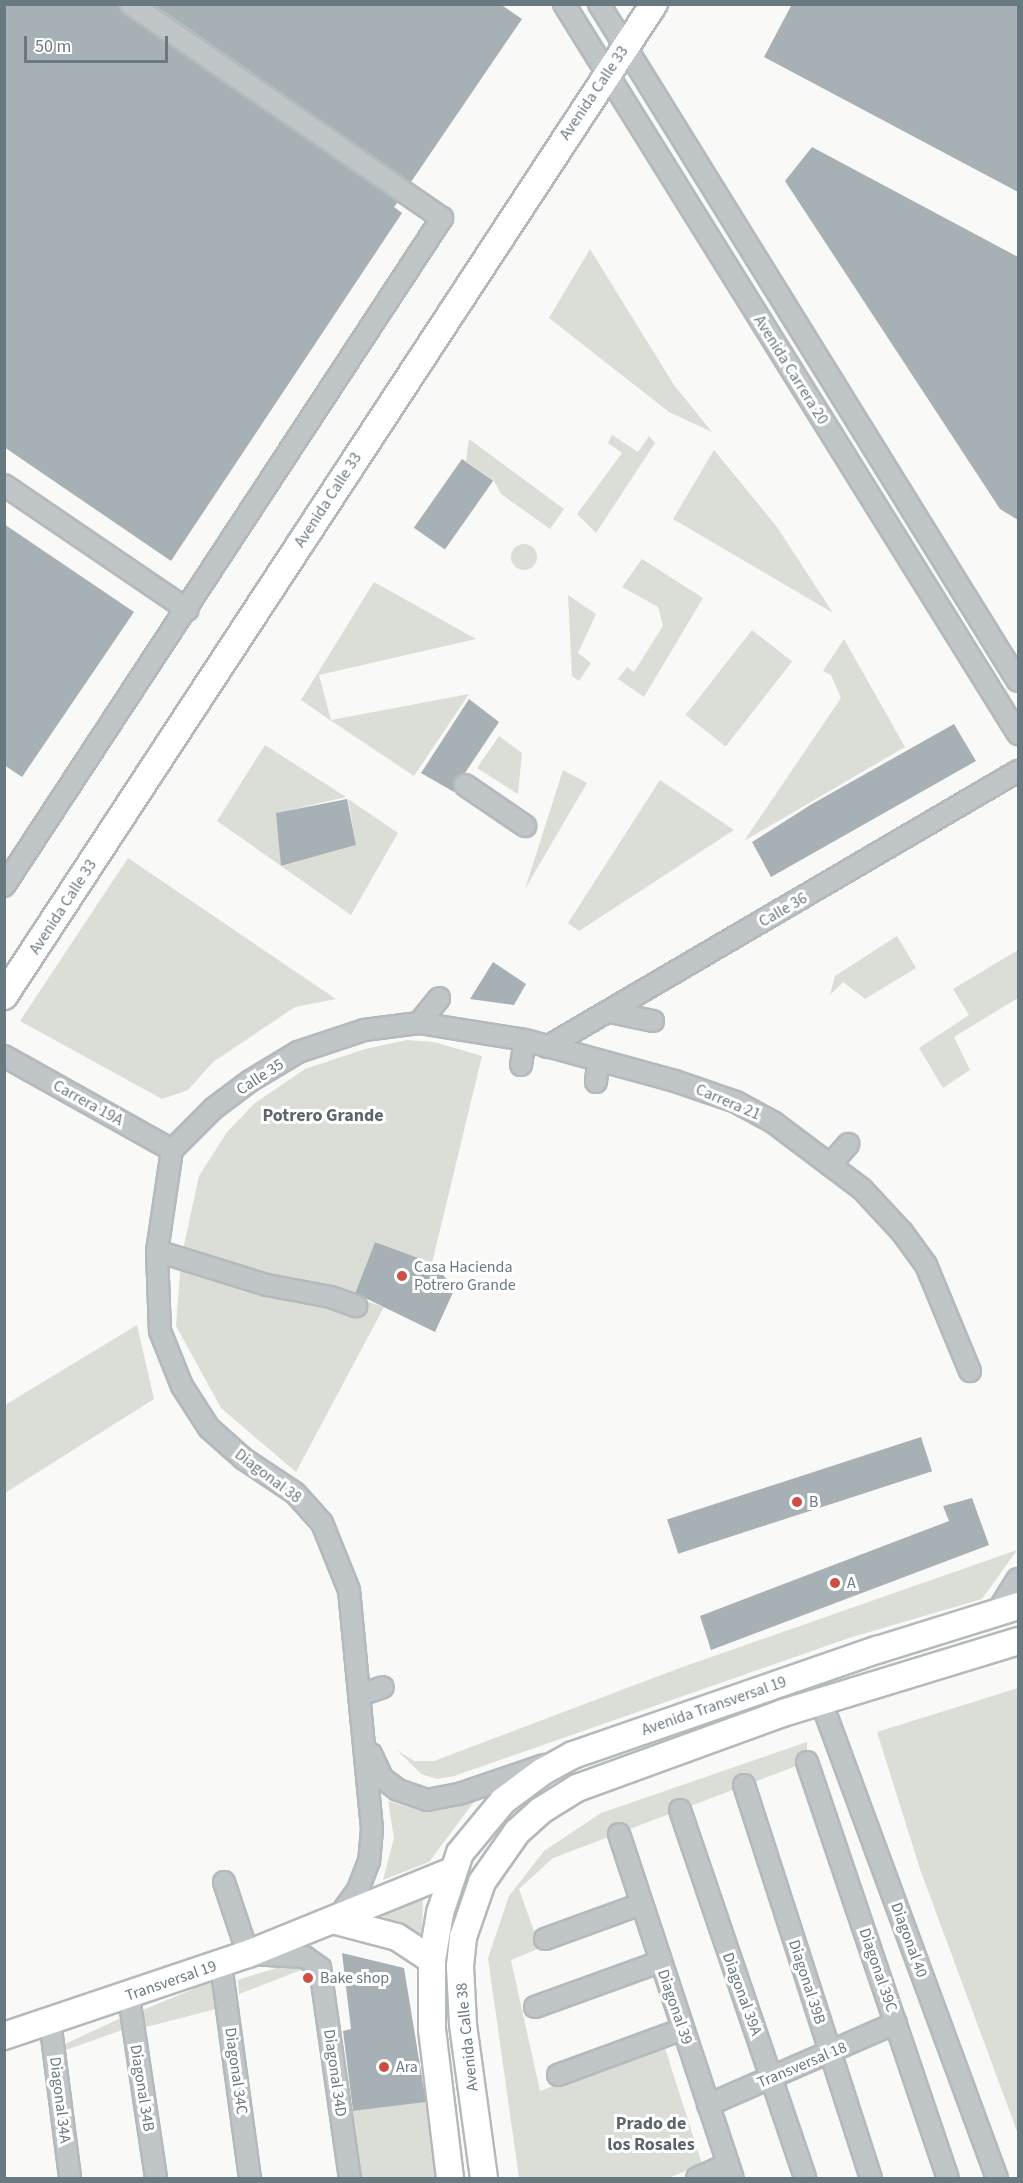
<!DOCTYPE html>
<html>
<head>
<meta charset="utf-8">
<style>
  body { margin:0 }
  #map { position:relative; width:1023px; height:2183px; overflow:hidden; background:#f9f9f8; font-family:"Source Sans 3",sans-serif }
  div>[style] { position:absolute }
  .green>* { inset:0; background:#dbded7; transform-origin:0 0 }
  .round { border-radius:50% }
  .building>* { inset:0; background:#a7b0b4; transform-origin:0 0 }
  .roads { filter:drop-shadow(2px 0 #b4b9bb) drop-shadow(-2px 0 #b4b9bb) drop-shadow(0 2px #b4b9bb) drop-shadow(0 -2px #b4b9bb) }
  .minor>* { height:20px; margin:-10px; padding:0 10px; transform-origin:10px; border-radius:10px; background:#c0c5c7 }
  .major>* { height:26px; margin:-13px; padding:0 13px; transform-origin:13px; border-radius:13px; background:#fff }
  .dots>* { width:16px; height:16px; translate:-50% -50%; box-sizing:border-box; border:3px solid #fff; border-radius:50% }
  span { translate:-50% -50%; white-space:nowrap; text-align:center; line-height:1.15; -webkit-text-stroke:6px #fff; paint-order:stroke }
  .street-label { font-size:16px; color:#68797f }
  .poi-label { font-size:16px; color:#68797f }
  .left { translate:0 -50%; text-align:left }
  .neighbourhood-label { font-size:18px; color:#5a666b; font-weight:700 }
  .frame { position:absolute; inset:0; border:6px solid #68797f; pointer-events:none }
  .scale { position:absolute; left:24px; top:36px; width:144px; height:27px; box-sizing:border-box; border:3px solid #68797f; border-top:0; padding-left:8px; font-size:18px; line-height:21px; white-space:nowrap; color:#68797f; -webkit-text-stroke:4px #fff; paint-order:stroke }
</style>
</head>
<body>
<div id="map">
  <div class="green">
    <i style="clip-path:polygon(590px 249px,674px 385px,712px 432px,669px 412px,549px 318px)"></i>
    <i style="clip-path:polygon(612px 435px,638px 452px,649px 436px,655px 443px,596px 533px,577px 514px,622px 453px,608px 443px)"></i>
    <i style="clip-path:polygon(469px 439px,564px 509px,550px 529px,501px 494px,494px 481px,466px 461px)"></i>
    <i style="clip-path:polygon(714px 450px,777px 527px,833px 613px,673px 519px)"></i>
    <i class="round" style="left:511px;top:544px;width:26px;height:26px"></i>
    <i style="clip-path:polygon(642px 559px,703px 598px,644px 697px,618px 679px,627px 667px,634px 672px,663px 626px,658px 607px,622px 587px)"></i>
    <i style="clip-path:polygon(374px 582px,476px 639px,319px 675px,331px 720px,469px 694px,414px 776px,330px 720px,301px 700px)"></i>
    <i style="clip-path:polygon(568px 595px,596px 614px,578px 653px,591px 663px,579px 681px,572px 676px)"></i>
    <i style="left:752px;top:630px;width:51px;height:108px;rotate:38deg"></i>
    <i style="clip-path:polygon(844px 639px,905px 747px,744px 841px,841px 698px,831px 675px,823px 671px)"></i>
    <i style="clip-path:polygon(499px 736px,522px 753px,518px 794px,477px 768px)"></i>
    <i style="clip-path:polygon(265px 745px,346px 797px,277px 813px,282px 866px,356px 845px,348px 799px,398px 833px,351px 915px,217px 821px)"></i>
    <i style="clip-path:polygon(563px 770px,587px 783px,525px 889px)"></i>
    <i style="clip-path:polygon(660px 780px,734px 830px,579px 931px,568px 923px)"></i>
    <i style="clip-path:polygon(128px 858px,336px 999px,295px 1007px,213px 1062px,188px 1090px,162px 1099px,20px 1021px)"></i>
    <i style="clip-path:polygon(897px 936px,916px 968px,865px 999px,843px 982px,830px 995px,835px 976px)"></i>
    <i style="clip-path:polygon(1018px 950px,1018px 998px,954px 1037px,970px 1070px,943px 1088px,919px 1048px,969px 1015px,953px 989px)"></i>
    <i style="clip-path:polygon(407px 1040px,434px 1042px,482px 1056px,432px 1263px,375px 1242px,353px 1297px,384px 1307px,296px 1472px,221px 1408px,176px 1326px,181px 1259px,199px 1176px,227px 1132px,255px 1103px,305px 1069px,365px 1049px)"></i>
    <i style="clip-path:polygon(137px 1325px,154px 1399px,5px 1493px,5px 1405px)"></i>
    <i style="clip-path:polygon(1017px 1550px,982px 1599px,849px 1638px,454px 1776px,437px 1779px,421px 1774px,397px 1750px,414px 1761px,434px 1761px,677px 1669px)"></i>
    <i style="clip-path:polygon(1018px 1688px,1018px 2134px,920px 1869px,877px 1732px)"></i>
    <i style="clip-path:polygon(807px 1742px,807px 1762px,553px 1858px,519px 1889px,540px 1948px,511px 1960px,540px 2091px,664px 2045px,702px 2164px,669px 2178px,519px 2178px,488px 1958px,509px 1896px,544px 1851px,601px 1813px)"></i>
    <i style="clip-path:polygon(480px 1794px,429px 1862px,383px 1880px,394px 1838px,388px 1801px,424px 1812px)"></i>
    <i style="clip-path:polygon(423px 1899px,422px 1935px,377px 1914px)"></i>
    <i style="clip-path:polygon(295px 1962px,304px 1969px,239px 1994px,238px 1980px)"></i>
    <i style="clip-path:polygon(215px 1980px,216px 2009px,146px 2027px,143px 2010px)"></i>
    <i style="clip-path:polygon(123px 2017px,125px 2029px,63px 2051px,63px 2045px)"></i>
    <i style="clip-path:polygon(426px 2102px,438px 2178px,362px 2178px,352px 2111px)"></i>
  </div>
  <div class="building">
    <i style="clip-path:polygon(4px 4px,119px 4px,124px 14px,398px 202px,394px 207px,402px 213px,171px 561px,4px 447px)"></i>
    <i style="clip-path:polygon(153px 4px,500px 4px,522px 19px,411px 182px)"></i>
    <i style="clip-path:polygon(792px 4px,1018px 4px,1018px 192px,764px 57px)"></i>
    <i style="clip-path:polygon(812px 147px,1018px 257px,1018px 520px,1000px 509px,785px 181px)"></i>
    <i style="left:462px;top:459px;width:38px;height:84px;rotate:35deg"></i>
    <i style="clip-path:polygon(4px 524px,134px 612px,22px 777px,4px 765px)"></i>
    <i style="clip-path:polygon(469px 699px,499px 722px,465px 773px,455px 779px,454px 792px,421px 773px)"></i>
    <i style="clip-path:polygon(954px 724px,976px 761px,771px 877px,752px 842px,812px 804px)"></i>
    <i style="clip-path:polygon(347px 799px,356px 845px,281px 866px,276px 813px)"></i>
    <i style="clip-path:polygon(493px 962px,526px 984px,514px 1005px,470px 999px)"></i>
    <i style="clip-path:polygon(375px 1242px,432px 1263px,455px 1288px,435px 1332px,355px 1293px)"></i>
    <i style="left:921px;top:1437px;width:36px;height:267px;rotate:72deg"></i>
    <i style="clip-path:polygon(972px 1498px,989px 1545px,711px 1650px,700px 1616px,949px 1521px,943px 1506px)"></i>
    <i style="clip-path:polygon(342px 1953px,404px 1968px,426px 2102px,353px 2111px,343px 2031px,351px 2029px)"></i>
  </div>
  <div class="roads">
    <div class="minor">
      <i style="left:564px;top:4px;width:860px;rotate:58.12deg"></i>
      <i style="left:599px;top:4px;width:796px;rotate:58.25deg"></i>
      <i style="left:4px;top:485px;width:222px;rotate:34.2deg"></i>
      <i style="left:465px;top:785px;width:73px;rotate:34.3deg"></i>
      <i style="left:4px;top:886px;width:799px;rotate:-56.75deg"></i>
      <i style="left:442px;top:218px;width:378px;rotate:-145.5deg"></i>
      <i style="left:610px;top:1012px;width:44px;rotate:11.8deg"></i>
      <i style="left:419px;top:1023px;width:32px;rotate:-51deg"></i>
      <i style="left:547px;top:1047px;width:546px;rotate:-30.37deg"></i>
      <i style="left:4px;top:1056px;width:193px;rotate:29.2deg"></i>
      <i style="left:521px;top:1065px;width:25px;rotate:-81deg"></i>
      <i style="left:596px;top:1082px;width:20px;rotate:-84deg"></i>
      <i style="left:172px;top:1150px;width:59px;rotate:-45deg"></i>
      <i style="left:214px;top:1108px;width:45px;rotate:-36.9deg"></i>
      <i style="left:250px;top:1081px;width:56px;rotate:-31.1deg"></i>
      <i style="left:298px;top:1052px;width:70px;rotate:-18.4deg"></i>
      <i style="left:364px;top:1030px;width:55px;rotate:-7.3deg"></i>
      <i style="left:419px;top:1023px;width:107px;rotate:9.1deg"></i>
      <i style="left:525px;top:1040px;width:156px;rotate:15.3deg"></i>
      <i style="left:675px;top:1081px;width:65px;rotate:19deg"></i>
      <i style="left:736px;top:1102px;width:42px;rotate:28.4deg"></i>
      <i style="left:773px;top:1122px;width:111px;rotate:37deg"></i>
      <i style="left:862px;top:1189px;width:59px;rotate:47.1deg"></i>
      <i style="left:902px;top:1232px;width:41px;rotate:54deg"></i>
      <i style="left:926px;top:1265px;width:115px;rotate:67.5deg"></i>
      <i style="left:172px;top:1150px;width:102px;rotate:98.4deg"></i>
      <i style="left:157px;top:1251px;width:80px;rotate:87.9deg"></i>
      <i style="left:160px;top:1331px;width:59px;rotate:68.2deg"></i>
      <i style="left:182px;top:1386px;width:50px;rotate:57.3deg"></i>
      <i style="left:209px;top:1428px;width:47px;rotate:41.5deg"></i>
      <i style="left:244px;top:1459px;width:61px;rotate:33.7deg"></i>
      <i style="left:295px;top:1493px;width:40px;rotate:48deg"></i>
      <i style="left:322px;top:1523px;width:72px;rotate:68.1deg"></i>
      <i style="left:349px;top:1590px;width:240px;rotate:84.5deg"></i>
      <i style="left:372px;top:1829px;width:32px;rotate:95deg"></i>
      <i style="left:369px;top:1861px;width:31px;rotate:111deg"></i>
      <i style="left:358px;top:1890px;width:34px;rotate:126deg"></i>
      <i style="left:830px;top:1165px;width:28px;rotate:-49deg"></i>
      <i style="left:157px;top:1251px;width:115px;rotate:17.2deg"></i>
      <i style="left:267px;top:1285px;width:65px;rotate:10.6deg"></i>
      <i style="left:331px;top:1297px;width:27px;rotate:20deg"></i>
      <i style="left:997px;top:1612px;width:39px;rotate:-58deg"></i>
      <i style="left:360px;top:1695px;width:24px;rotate:-19deg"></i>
      <i style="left:821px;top:1701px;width:508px;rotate:69.75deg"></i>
      <i style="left:371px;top:1754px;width:26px;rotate:65deg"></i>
      <i style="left:382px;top:1778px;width:20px;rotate:37deg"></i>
      <i style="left:398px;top:1790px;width:31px;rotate:19deg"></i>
      <i style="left:427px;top:1800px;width:33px;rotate:-11deg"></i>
      <i style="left:459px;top:1794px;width:90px;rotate:-18.8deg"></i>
      <i style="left:807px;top:1762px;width:439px;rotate:71.3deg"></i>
      <i style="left:744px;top:1785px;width:413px;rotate:72.1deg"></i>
      <i style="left:680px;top:1810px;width:389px;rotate:71.2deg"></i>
      <i style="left:619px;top:1834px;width:362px;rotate:71.7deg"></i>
      <i style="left:224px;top:1882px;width:76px;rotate:71.6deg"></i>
      <i style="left:248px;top:1954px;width:57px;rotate:3deg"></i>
      <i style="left:305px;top:1957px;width:19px;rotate:36deg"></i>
      <i style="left:320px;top:1968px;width:212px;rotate:81.9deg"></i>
      <i style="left:545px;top:1939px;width:102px;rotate:-20deg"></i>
      <i style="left:221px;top:1964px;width:216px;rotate:82.3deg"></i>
      <i style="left:129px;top:1997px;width:183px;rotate:81.5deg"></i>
      <i style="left:535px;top:2007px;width:132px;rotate:-19.9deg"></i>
      <i style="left:50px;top:2021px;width:158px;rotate:82.7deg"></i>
      <i style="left:558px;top:2075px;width:133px;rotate:-20.2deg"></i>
      <i style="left:708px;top:2105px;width:205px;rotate:-23.6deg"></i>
      <i style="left:697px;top:2178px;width:34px;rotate:-24deg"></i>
    </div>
    <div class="major">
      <i style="left:4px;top:996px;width:1186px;rotate:-56.77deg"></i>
      <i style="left:336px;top:1921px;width:63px;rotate:14.7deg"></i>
      <i style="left:397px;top:1937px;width:42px;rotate:33.3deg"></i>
      <i style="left:4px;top:2036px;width:257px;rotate:-18.6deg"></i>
      <i style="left:248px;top:1954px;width:220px;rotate:-22.1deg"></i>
      <i style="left:450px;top:2178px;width:149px;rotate:-96.9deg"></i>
      <i style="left:432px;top:2030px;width:70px;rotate:-90deg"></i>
      <i style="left:432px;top:1960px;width:48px;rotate:-80.3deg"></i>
      <i style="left:440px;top:1913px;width:63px;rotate:-71.6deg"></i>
      <i style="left:460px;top:1853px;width:67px;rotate:-50.4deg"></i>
      <i style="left:503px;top:1801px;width:49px;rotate:-36.6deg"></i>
      <i style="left:542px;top:1772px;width:35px;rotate:-29deg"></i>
      <i style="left:573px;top:1755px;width:322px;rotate:-19.1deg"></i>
      <i style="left:877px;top:1650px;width:148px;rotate:-17.3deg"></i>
      <i style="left:484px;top:2178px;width:155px;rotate:-97.8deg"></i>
      <i style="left:463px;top:2024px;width:58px;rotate:-93deg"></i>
      <i style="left:460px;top:1966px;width:29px;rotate:-84deg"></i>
      <i style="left:463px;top:1937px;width:58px;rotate:-70.9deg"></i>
      <i style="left:482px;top:1882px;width:61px;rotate:-55deg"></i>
      <i style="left:517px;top:1832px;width:31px;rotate:-42deg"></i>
      <i style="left:540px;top:1811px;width:44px;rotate:-31.9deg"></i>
      <i style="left:577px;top:1788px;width:219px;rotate:-20deg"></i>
      <i style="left:783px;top:1713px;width:246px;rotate:-17deg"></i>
    </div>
  </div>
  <div class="dots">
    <i style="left:402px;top:1276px;background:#cd4f44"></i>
    <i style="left:797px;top:1502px;background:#cd4f44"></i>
    <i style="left:835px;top:1583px;background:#cd4f44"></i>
    <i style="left:308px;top:1978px;background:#cd4f44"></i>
    <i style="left:384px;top:2067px;background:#cd4f44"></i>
  </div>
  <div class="street-label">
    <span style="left:594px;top:93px;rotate:-56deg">Avenida Calle 33</span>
    <span style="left:791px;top:370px;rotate:58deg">Avenida Carrera 20</span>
    <span style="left:328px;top:500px;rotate:-57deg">Avenida Calle 33</span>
    <span style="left:63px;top:907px;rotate:-57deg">Avenida Calle 33</span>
    <span style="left:783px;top:910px;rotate:-30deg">Calle 36</span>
    <span style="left:260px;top:1077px;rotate:-33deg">Calle 35</span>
    <span style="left:728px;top:1102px;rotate:23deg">Carrera 21</span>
    <span style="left:88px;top:1103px;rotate:29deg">Carrera 19A</span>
    <span style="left:268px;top:1476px;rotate:37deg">Diagonal 38</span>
    <span style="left:714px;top:1706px;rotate:-19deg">Avenida Transversal 19</span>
    <span style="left:909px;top:1940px;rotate:70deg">Diagonal 40</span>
    <span style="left:878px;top:1970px;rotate:71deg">Diagonal 39C</span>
    <span style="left:171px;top:1981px;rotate:-19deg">Transversal 19</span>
    <span style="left:807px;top:1982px;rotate:72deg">Diagonal 39B</span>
    <span style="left:742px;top:1994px;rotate:70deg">Diagonal 39A</span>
    <span style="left:675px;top:2007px;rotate:71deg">Diagonal 39</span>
    <span style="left:467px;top:2037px;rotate:-96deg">Avenida Calle 38</span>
    <span style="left:802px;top:2065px;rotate:-23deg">Transversal 18</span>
    <span style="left:236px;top:2071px;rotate:82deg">Diagonal 34C</span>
    <span style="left:335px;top:2073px;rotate:82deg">Diagonal 34D</span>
    <span style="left:142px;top:2088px;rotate:81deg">Diagonal 34B</span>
    <span style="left:60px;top:2100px;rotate:83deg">Diagonal 34A</span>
  </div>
  <div class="poi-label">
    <span class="left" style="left:414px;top:1276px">Casa Hacienda<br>Potrero Grande</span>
    <span class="left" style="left:809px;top:1502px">B</span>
    <span class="left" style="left:847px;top:1583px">A</span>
    <span class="left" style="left:320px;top:1978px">Bake shop</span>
    <span class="left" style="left:396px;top:2067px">Ara</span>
  </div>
  <div class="neighbourhood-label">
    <span style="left:323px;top:1116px">Potrero Grande</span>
    <span style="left:651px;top:2135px">Prado de<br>los Rosales</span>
  </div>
  <div class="frame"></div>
  <div class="scale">50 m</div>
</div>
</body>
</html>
